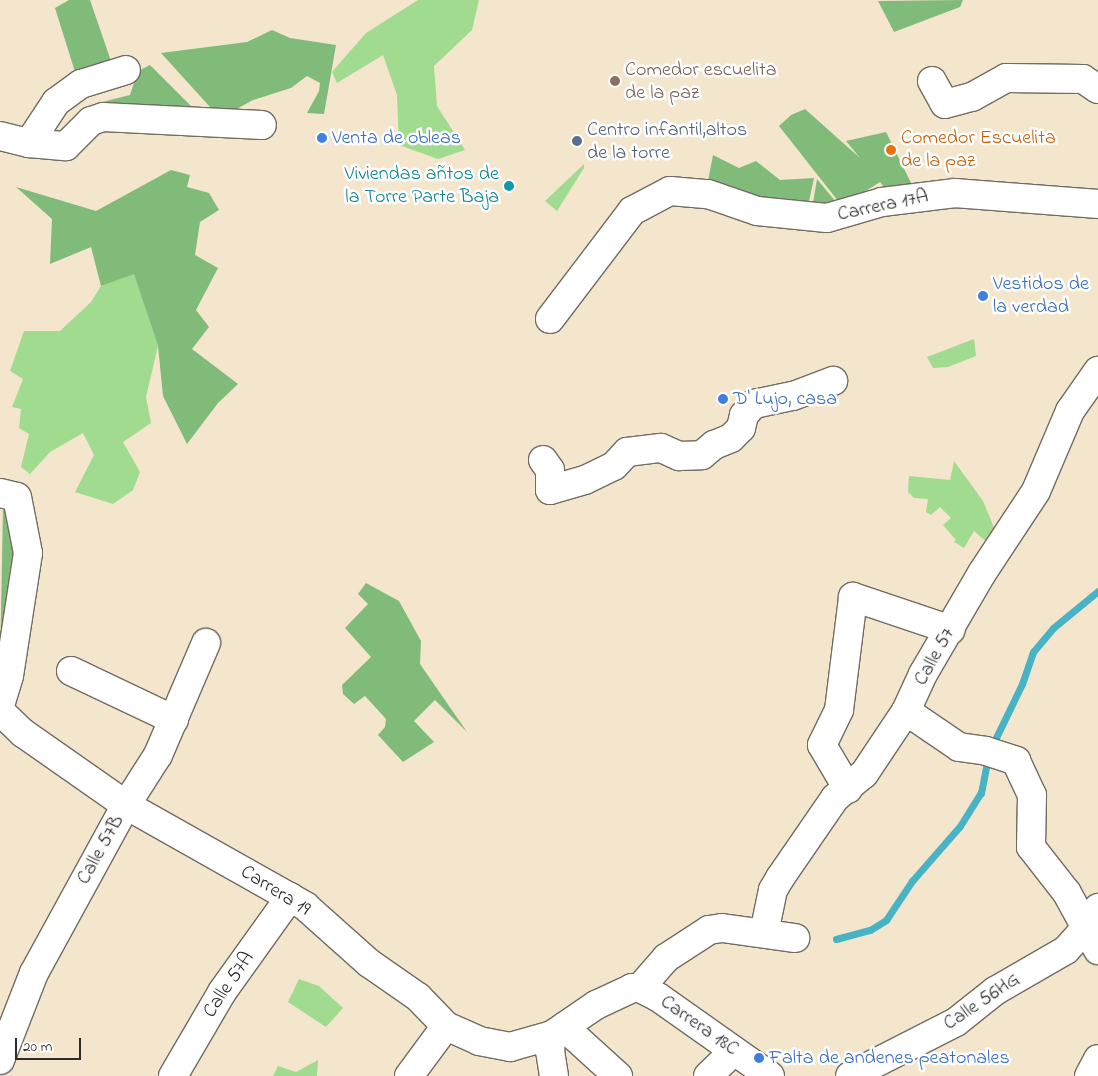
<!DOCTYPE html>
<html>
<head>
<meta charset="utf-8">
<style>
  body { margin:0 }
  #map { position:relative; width:1098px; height:1076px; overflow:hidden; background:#f3e6cc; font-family:"Indie Flower",sans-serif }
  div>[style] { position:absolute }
  .green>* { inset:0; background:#a0db8f }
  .forest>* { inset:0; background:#80bb7a }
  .stream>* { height:7px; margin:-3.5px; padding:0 3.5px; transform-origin:3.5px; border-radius:3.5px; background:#47b3c4 }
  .roads { filter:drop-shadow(1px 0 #716c63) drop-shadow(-1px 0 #716c63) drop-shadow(0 1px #716c63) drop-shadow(0 -1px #716c63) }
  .minor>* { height:28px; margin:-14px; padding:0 14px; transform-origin:14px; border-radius:14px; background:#fff }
  .dots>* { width:14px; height:14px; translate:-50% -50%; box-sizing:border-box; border:2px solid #fff; border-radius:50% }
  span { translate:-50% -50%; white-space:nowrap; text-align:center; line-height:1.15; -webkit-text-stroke:5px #fff; paint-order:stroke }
  .education-label { font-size:20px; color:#785e54 }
  .left { translate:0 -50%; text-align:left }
  .service-label { font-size:20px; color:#4e5e75 }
  .shop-label { font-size:20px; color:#366cbe }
  .food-label { font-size:20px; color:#c56008 }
  .culture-label { font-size:20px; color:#0d838f }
  .right { translate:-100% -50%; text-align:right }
  .street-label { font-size:20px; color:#2b2b2b }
  .scale { position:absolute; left:15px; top:1038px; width:66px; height:22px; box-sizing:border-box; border:2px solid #2b2b2b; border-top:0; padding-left:6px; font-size:15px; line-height:18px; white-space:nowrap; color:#2b2b2b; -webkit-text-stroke:4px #fff; paint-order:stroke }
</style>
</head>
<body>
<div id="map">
  <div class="green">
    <i style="clip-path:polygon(418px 0,479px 0,472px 30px,434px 66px,437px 106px,465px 150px,438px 159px,399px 145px,397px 95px,383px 55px,337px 83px,332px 72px,366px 33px)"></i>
    <i style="clip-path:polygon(584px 164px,584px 168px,557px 211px,545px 201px)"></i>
    <i style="clip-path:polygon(134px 273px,158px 346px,146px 397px,151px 423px,123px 442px,140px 472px,133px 490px,113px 504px,75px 492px,94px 455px,83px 433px,50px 452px,30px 474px,21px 467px,29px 434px,19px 428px,21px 409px,12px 407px,23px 379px,10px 371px,24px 331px,60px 331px,91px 302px,101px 286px)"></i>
    <i style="clip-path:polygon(974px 339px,976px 356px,948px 367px,933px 368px,927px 357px)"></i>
    <i style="clip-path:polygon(954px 461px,983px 501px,998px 537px,990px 545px,974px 531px,964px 548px,954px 542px,956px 540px,943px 525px,951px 518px,940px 507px,931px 515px,926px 512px,928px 499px,914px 498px,908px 492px,909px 476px,950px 480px)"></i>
    <i style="clip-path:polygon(299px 979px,319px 986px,343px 1008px,326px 1027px,288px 1002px)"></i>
    <i style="clip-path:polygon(318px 1060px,317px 1076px,273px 1076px,278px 1066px,296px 1072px)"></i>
  </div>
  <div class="forest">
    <i style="clip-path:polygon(69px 0,90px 0,111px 61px,75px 72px,55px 8px)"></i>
    <i style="clip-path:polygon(963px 0,960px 7px,894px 32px,878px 1px)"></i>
    <i style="clip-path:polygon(272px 30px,290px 38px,336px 45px,324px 114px,307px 113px,319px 91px,320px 83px,307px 76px,291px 88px,253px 100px,220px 118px,161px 53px,247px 42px)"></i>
    <i style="clip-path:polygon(150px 65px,194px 109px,90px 115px,102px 102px,130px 95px,138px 71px)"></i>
    <i style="clip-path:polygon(805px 109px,860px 158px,846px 141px,886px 132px,915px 191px,889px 193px,880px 182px,842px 206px,779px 126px,791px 115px)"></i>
    <i style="clip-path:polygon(713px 155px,739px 168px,756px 161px,780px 180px,814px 178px,807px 211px,707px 186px)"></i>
    <i style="clip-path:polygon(171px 170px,190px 175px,187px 187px,209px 193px,219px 210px,200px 222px,195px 255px,218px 268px,196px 310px,209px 327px,192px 349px,238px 384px,218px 403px,187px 444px,163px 396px,158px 346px,134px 274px,101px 286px,91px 247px,50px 264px,52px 219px,16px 187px,96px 211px)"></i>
    <i style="clip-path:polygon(817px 179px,841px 208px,812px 209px)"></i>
    <i style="clip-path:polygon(3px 509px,15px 528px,22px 561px,0 664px)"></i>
    <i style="clip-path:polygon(366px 583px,399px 601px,421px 641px,420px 664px,467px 732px,435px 700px,414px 721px,434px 742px,403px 762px,378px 735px,385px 727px,386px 719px,365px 696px,354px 704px,343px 694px,342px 685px,371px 657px,345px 628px,368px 604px,358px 594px)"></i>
  </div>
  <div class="stream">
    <i style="left:991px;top:748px;width:71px;rotate:-64.2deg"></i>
    <i style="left:1022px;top:684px;width:34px;rotate:-71deg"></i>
    <i style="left:1033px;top:652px;width:31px;rotate:-50deg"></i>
    <i style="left:1053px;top:628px;width:58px;rotate:-39.4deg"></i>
    <i style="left:836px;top:939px;width:35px;rotate:-15deg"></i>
    <i style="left:870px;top:930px;width:19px;rotate:-32deg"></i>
    <i style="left:886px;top:920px;width:47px;rotate:-56.3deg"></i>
    <i style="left:912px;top:881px;width:73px;rotate:-48.9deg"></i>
    <i style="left:960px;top:826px;width:39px;rotate:-58deg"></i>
    <i style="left:981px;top:793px;width:36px;rotate:-79deg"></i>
  </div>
  <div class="roads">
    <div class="minor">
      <i style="left:932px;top:81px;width:26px;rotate:61deg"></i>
      <i style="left:945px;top:104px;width:28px;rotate:-15deg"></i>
      <i style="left:972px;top:97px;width:39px;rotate:-29deg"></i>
      <i style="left:1006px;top:78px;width:77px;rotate:0.7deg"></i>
      <i style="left:1083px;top:79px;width:18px;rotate:34deg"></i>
      <i style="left:0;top:136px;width:30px;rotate:14deg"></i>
      <i style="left:29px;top:143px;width:49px;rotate:-56.6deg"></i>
      <i style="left:56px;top:102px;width:31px;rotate:-36deg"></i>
      <i style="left:81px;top:84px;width:47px;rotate:-17.3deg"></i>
      <i style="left:29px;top:143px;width:37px;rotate:5deg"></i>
      <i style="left:66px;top:146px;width:35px;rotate:-45deg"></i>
      <i style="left:91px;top:121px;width:13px;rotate:-18deg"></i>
      <i style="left:103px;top:117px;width:159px;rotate:2.9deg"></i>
      <i style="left:550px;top:319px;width:136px;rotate:-52.8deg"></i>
      <i style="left:632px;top:211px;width:43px;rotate:-27.8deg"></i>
      <i style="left:670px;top:191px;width:38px;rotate:5deg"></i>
      <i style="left:708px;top:194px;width:52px;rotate:19.1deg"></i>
      <i style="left:757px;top:211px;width:70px;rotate:5.7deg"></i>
      <i style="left:827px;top:218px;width:57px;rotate:-16.2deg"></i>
      <i style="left:882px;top:202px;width:74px;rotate:-7deg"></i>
      <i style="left:955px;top:193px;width:143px;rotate:4.4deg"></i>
      <i style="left:543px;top:460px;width:12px;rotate:55deg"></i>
      <i style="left:550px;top:470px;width:20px;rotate:90deg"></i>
      <i style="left:550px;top:490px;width:36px;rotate:-16deg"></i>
      <i style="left:585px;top:480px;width:32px;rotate:-26deg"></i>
      <i style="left:614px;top:466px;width:19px;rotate:-47deg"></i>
      <i style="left:627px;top:452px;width:34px;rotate:-7deg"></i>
      <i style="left:661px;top:448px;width:20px;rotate:24deg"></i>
      <i style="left:679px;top:456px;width:23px;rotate:-2deg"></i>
      <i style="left:702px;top:455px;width:16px;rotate:-40deg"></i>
      <i style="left:714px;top:445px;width:18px;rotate:-22deg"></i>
      <i style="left:731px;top:438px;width:14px;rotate:-45deg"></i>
      <i style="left:741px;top:428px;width:13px;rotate:-77deg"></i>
      <i style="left:744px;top:415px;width:15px;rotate:-48deg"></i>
      <i style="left:754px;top:404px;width:40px;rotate:-12deg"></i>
      <i style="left:793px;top:396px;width:43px;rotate:-20.6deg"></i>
      <i style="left:0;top:493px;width:17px;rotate:13deg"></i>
      <i style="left:17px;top:497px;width:57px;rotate:78.9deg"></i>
      <i style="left:28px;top:553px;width:124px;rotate:98.8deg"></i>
      <i style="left:9px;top:676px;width:31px;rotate:107deg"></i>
      <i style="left:71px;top:671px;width:114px;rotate:25.4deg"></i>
      <i style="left:0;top:711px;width:32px;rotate:44deg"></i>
      <i style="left:23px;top:733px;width:126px;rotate:35deg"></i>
      <i style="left:126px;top:805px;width:206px;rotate:29.4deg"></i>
      <i style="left:305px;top:906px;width:86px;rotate:41.7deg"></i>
      <i style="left:369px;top:963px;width:60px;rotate:34.8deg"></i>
      <i style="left:418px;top:997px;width:40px;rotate:46deg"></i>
      <i style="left:446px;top:1026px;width:36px;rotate:24deg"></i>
      <i style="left:479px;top:1041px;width:32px;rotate:11deg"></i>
      <i style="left:510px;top:1047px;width:44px;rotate:-15.9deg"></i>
      <i style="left:906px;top:711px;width:64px;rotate:34.2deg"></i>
      <i style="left:959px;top:747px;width:27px;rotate:8deg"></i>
      <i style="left:986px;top:751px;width:32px;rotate:18deg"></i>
      <i style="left:1016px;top:761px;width:38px;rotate:65deg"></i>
      <i style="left:1032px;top:795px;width:52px;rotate:91.1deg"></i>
      <i style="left:1031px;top:847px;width:58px;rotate:52deg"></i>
      <i style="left:1067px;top:893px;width:65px;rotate:61.5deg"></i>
      <i style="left:848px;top:789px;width:51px;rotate:-120.6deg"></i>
      <i style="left:822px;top:745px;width:39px;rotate:-64deg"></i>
      <i style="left:839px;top:710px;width:114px;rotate:-82.9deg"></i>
      <i style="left:853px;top:597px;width:103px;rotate:18.6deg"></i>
      <i style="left:764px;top:933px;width:44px;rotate:-78.2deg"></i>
      <i style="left:773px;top:890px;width:14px;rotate:-60deg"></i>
      <i style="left:780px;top:878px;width:97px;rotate:-55.5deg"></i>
      <i style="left:835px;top:798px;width:38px;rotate:-40deg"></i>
      <i style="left:864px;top:774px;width:76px;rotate:-56.3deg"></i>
      <i style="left:906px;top:711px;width:41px;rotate:-65.3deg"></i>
      <i style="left:923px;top:674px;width:117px;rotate:-59.7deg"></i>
      <i style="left:982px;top:573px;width:98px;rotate:-56.6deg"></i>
      <i style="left:1036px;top:491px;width:87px;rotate:-67deg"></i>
      <i style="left:1070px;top:411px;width:49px;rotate:-55deg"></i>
      <i style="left:640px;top:988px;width:40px;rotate:-49deg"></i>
      <i style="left:666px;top:958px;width:51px;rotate:-33.1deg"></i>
      <i style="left:709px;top:930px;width:13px;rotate:-9deg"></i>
      <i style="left:722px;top:928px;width:74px;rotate:7.8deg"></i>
      <i style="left:564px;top:1027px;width:73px;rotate:42.2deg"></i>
      <i style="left:0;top:1060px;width:93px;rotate:-68.7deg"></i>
      <i style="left:34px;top:973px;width:192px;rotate:-61.3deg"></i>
      <i style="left:126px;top:805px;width:59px;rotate:-57.4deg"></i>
      <i style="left:158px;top:755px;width:122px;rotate:-66.8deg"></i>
      <i style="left:173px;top:1076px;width:97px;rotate:-59.7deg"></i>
      <i style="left:222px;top:992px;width:117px;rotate:-54.4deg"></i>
      <i style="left:409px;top:1076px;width:62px;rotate:-53.5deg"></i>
      <i style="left:554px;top:1076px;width:25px;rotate:-99deg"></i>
      <i style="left:550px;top:1051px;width:16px;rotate:-83deg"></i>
      <i style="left:552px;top:1035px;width:53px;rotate:-34.3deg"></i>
      <i style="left:596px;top:1005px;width:40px;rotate:-25deg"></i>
      <i style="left:632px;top:988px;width:8px"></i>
      <i style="left:640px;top:988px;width:20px;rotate:27deg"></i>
      <i style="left:658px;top:997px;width:137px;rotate:35.2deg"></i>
      <i style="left:708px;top:1076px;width:36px;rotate:-44deg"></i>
      <i style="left:850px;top:1076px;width:119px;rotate:-27deg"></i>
      <i style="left:956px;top:1022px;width:50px;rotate:-38.5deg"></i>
      <i style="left:995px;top:991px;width:82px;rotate:-30deg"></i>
      <i style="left:1066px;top:950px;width:28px;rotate:-48deg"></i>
      <i style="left:1085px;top:929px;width:25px;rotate:-58deg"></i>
      <i style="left:1089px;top:1076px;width:19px;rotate:-62deg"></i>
    </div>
  </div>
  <div class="dots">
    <i style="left:615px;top:81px;background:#8d6e63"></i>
    <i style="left:322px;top:138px;background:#3f7fe0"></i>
    <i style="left:577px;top:141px;background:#5c6f8a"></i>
    <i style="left:891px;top:150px;background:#e8710a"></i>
    <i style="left:509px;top:186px;background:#0f9aa8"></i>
    <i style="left:983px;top:296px;background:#3f7fe0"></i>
    <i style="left:723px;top:399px;background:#3f7fe0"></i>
    <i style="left:759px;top:1058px;background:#3f7fe0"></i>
  </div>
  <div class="education-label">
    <span class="left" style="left:625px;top:82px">Comedor escuelita<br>de la paz</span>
  </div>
  <div class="service-label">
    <span class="left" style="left:587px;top:142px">Centro infantil,altos<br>de la torre</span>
  </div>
  <div class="shop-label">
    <span class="left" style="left:332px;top:138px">Venta de obleas</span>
    <span class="left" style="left:993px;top:296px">Vestidos de<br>la verdad</span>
    <span class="left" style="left:733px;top:399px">D' Lujo, casa</span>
    <span class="left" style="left:769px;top:1058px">Falta de andenes peatonales</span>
  </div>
  <div class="food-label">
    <span class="left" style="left:901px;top:150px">Comedor Escuelita<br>de la paz</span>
  </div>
  <div class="culture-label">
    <span class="right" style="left:499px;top:186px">Viviendas añtos de<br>la Torre Parte Baja</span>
  </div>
  <div class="street-label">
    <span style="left:883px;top:206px;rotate:-12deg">Carrera 17A</span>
    <span style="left:935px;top:657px;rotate:-61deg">Calle 57</span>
    <span style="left:101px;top:850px;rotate:-61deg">Calle 57B</span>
    <span style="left:275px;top:891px;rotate:32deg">Carrera 19</span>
    <span style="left:229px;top:985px;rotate:-56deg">Calle 57A</span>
    <span style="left:982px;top:1002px;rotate:-34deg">Calle 56HG</span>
    <span style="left:699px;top:1026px;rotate:35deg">Carrera 18C</span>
  </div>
  <div class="scale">20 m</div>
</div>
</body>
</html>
